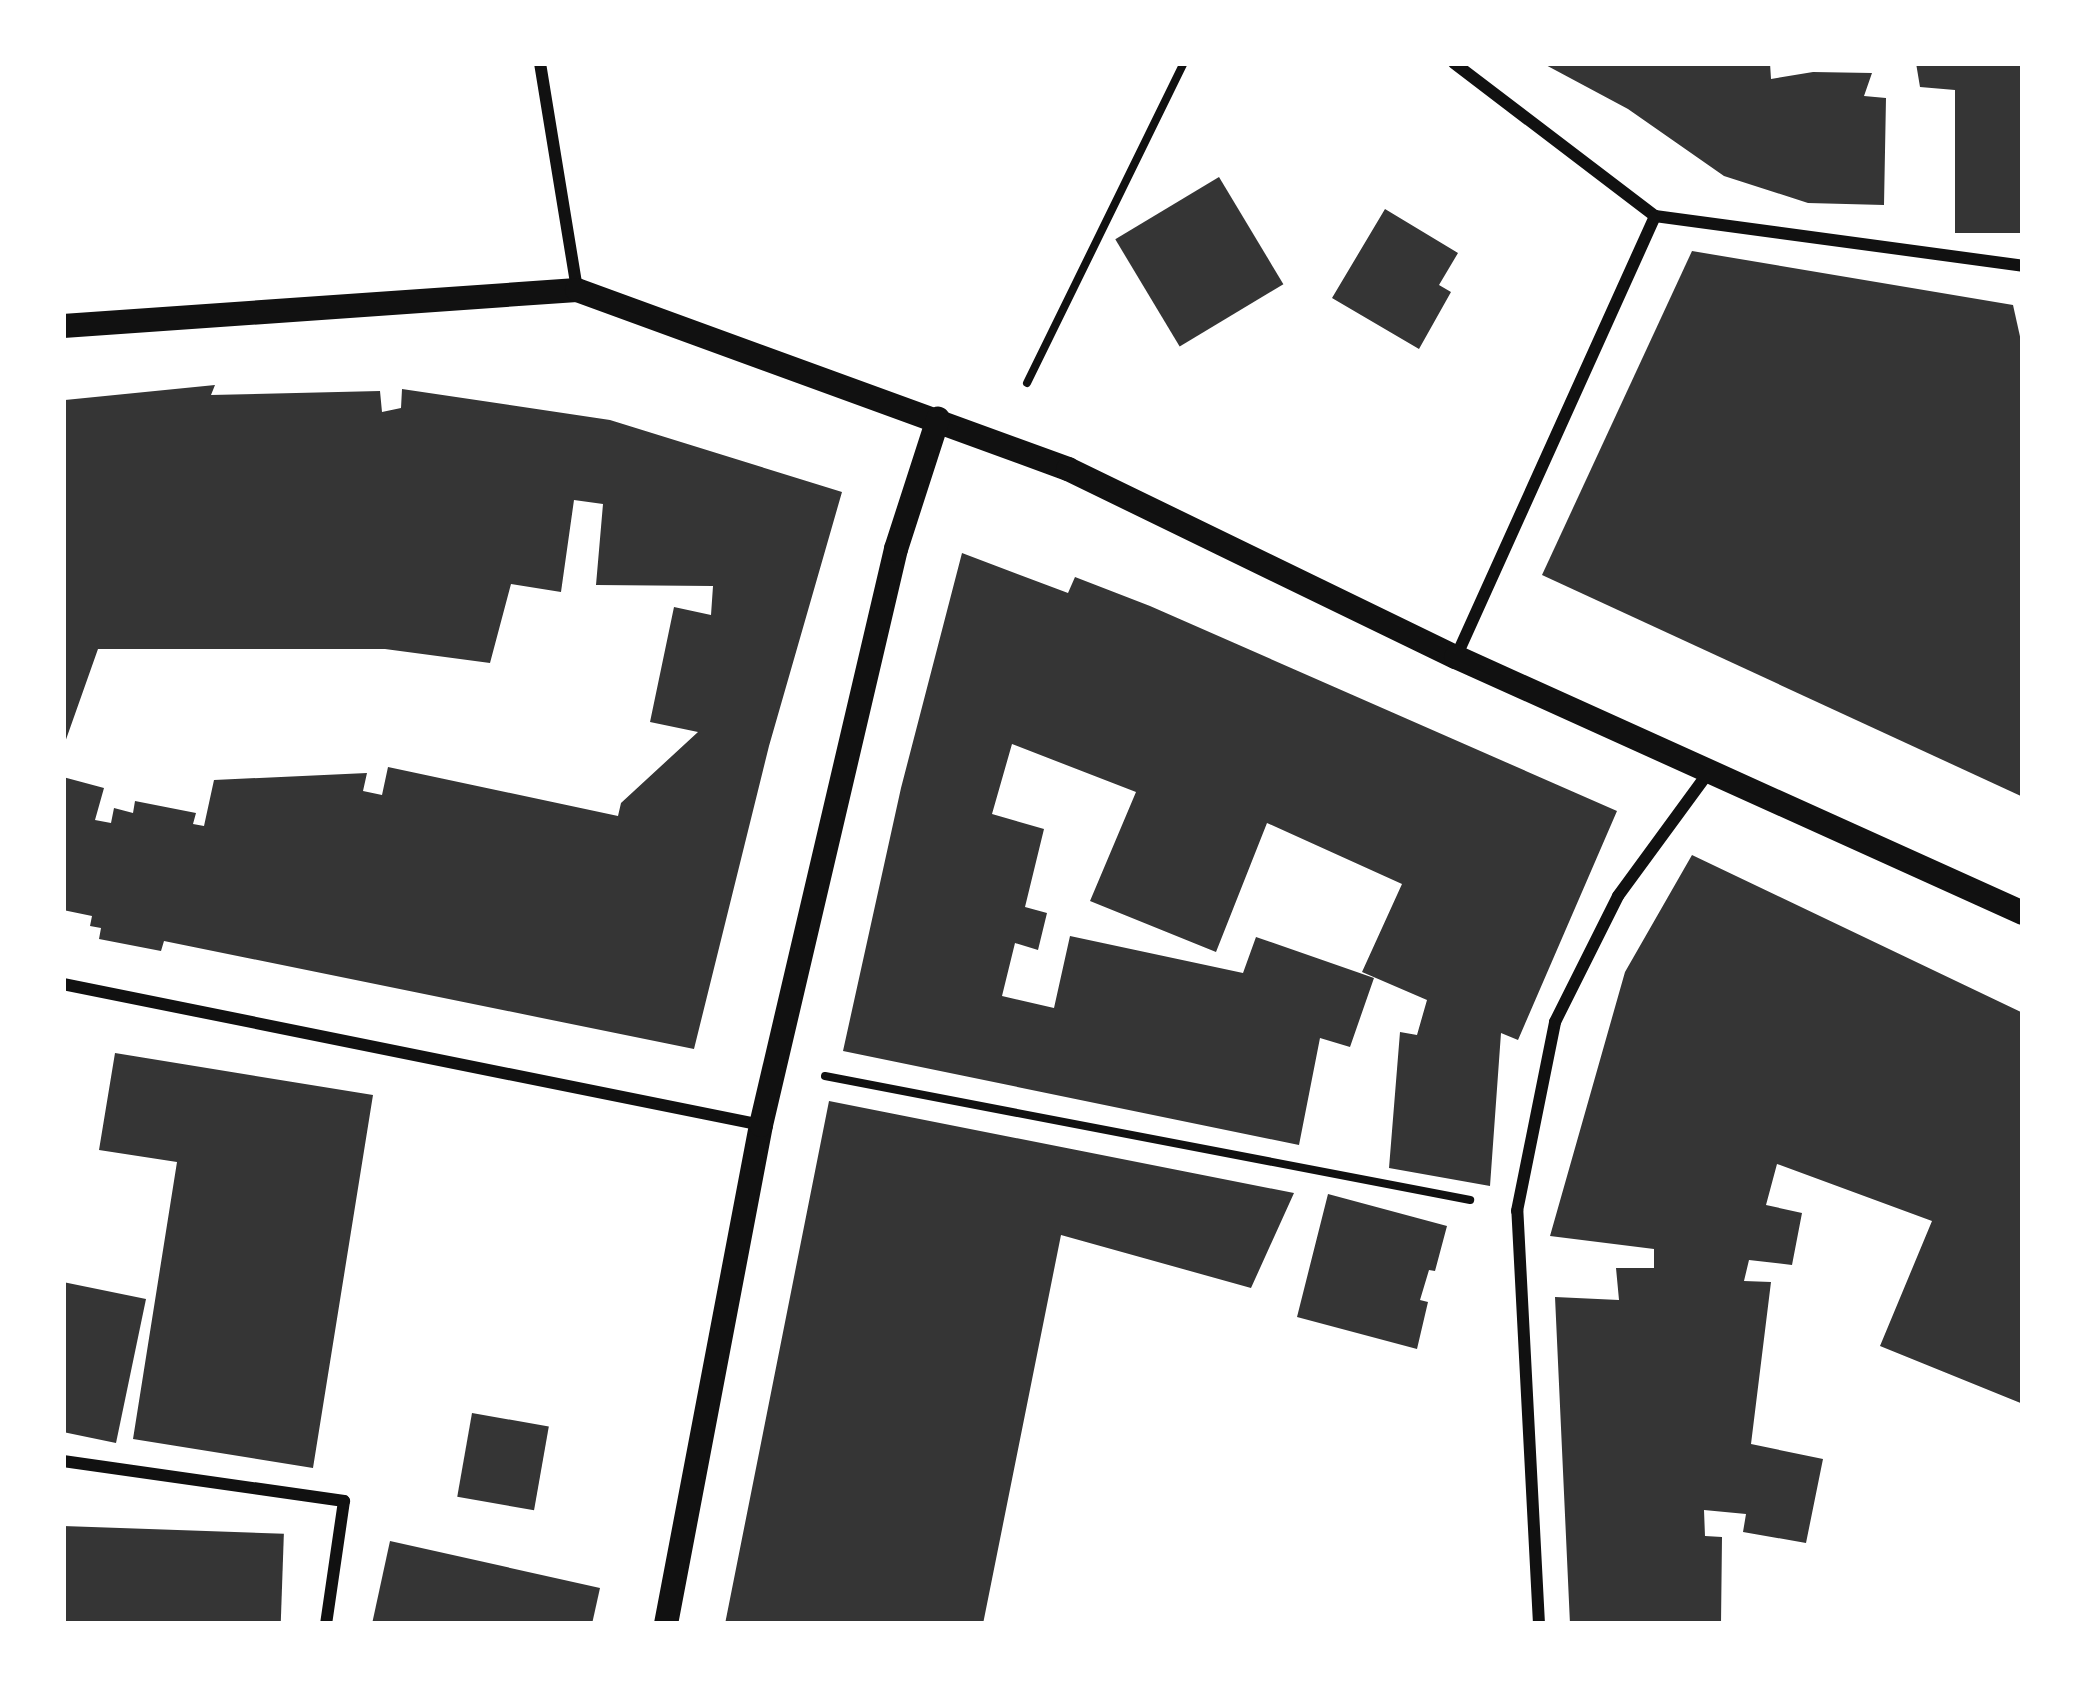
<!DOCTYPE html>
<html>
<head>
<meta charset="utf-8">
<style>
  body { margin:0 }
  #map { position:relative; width:2086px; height:1687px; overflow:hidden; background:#fff; font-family:"DejaVu Sans",sans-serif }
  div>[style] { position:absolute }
  .building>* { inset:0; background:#353535; transform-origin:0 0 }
  .path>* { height:8px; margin:-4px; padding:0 4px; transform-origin:4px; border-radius:4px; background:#111 }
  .minor>* { height:12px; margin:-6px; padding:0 6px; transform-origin:6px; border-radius:6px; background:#111 }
  .secondary>* { height:24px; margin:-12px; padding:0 12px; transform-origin:12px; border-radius:12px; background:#111 }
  span { translate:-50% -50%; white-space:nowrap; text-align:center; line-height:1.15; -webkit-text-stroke:9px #fff; paint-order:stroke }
  .frame { position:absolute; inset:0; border:66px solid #fff; pointer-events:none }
</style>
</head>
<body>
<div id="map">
  <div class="building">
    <i style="clip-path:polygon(1542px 63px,1770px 63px,1771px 79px,1813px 72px,1872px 73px,1864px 96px,1886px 98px,1884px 205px,1808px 203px,1724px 176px,1628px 109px)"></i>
    <i style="clip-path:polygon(1916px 63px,2023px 63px,2023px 233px,1955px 233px,1955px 90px,1920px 87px)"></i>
    <i style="left:1219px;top:177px;width:125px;height:121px;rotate:59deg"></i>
    <i style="clip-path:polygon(1385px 209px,1458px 253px,1439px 285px,1451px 292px,1419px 349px,1332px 298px)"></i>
    <i style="clip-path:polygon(1692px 251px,2013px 305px,2023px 350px,2023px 797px,1542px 575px)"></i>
    <i style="clip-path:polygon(215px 385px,211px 395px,380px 391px,382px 412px,401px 408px,402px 389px,610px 420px,842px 492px,769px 746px,694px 1049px,164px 941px,161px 951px,99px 939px,101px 928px,90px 926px,92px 916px,63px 910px,63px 777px,104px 788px,95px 820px,111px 823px,114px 808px,133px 813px,135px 801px,196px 813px,193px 824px,204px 826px,214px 780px,367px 773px,363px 791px,382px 795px,388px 767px,618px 816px,621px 803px,698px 732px,650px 722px,674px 607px,711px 615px,713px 586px,596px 585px,603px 504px,574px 500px,561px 592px,511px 584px,490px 663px,385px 649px,98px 649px,63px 748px,65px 400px)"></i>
    <i style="clip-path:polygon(962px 553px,1068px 593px,1075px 577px,1150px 606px,1617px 811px,1518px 1040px,1501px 1033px,1490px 1186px,1389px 1168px,1400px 1032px,1417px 1035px,1427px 1000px,1362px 972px,1402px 884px,1267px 823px,1216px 952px,1090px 901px,1136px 792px,1012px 744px,992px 814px,1044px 829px,1025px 907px,1047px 913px,1038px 950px,1015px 943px,1002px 996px,1054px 1008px,1070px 936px,1243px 973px,1256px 937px,1374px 978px,1350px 1047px,1320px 1038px,1299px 1145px,843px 1051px,901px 788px)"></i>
    <i style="clip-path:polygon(1692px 855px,2023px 1013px,2023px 1404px,1880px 1346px,1932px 1221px,1777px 1164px,1766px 1205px,1802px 1213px,1792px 1265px,1749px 1260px,1744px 1281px,1771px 1282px,1751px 1444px,1823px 1459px,1806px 1543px,1743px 1532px,1746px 1514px,1704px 1510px,1705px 1536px,1722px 1537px,1721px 1624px,1570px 1624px,1555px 1297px,1619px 1300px,1616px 1268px,1654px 1268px,1654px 1249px,1550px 1236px,1625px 972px)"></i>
    <i style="clip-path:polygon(115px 1053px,373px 1095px,313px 1468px,133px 1439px,177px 1162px,99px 1150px)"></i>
    <i style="clip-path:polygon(829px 1101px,1294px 1193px,1251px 1288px,1061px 1235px,983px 1624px,725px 1624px)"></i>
    <i style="clip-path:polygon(1328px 1194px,1447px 1226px,1435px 1271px,1429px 1270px,1420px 1300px,1428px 1302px,1417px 1349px,1297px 1317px)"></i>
    <i style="clip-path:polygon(63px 1282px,146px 1299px,116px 1443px,63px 1432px)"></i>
    <i style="left:472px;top:1413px;width:78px;height:85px;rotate:10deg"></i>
    <i style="left:63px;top:1526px;width:221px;height:98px;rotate:2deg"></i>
    <i style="clip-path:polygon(390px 1541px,600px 1588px,592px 1624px,372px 1624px)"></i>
  </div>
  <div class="path">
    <i style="left:1027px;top:383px;width:356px;rotate:-63.9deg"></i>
    <i style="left:825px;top:1076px;width:657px;rotate:10.88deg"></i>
  </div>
  <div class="minor">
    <i style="left:540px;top:63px;width:230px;rotate:80.7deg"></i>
    <i style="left:1454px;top:63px;width:253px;rotate:37.3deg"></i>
    <i style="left:1655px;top:216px;width:371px;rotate:7.7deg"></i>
    <i style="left:1456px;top:657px;width:484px;rotate:-65.7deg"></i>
    <i style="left:63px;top:984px;width:712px;rotate:11.42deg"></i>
    <i style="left:63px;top:1461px;width:284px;rotate:8.1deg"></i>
    <i style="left:344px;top:1501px;width:124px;rotate:98.3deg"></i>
    <i style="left:1539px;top:1624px;width:414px;rotate:-93deg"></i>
    <i style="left:1517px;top:1211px;width:193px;rotate:-78.6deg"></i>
    <i style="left:1555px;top:1022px;width:141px;rotate:-63.4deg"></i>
    <i style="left:1618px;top:896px;width:152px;rotate:-53.8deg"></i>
  </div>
  <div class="secondary">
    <i style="left:63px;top:326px;width:515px;rotate:-4.01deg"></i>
    <i style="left:577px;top:290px;width:523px;rotate:20.03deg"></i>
    <i style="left:1068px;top:469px;width:431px;rotate:25.9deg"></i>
    <i style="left:1456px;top:657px;width:622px;rotate:24.3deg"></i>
    <i style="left:666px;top:1624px;width:508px;rotate:-79.22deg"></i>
    <i style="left:761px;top:1125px;width:592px;rotate:-76.81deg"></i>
    <i style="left:896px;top:549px;width:137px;rotate:-72.1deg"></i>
  </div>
  <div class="frame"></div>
</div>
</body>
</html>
